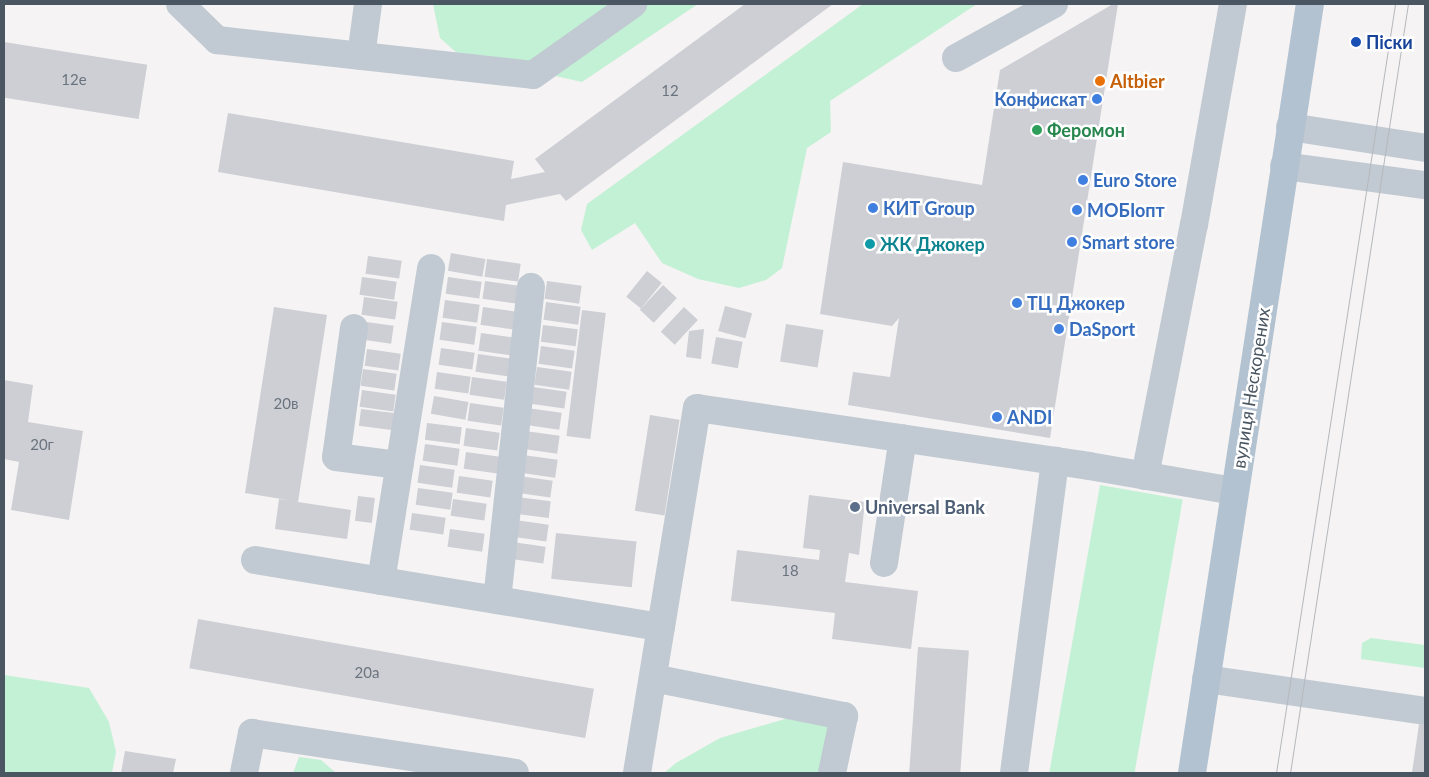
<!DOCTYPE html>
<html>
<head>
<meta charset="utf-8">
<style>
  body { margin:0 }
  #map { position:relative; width:1429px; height:777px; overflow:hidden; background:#f5f3f3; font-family:Lato,sans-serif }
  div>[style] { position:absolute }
  .green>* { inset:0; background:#c3f1d5; transform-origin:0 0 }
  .building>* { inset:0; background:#cdcfd5; transform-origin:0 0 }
  .minor>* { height:28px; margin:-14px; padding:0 14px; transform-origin:14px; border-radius:14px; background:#c1cad2 }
  .major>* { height:28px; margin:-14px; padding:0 14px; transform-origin:14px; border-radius:14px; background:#b3c2d1 }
  .tram>* { height:1px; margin:-0.5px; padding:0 0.5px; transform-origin:0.5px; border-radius:0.5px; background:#b5b8bd }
  .dots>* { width:14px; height:14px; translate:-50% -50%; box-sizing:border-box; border:2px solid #fff; border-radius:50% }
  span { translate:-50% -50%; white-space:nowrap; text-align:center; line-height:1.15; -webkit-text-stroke:5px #fff; paint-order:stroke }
  .number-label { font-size:15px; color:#6b747e }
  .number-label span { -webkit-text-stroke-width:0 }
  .transit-label { font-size:18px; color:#164399; font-weight:700 }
  .left { translate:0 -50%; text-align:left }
  .food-label { font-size:18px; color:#c56008; font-weight:700 }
  .shop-label { font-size:18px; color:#366cbe; font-weight:700 }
  .right { translate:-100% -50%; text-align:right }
  .leisure-label { font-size:18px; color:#27864d; font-weight:700 }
  .culture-label { font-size:18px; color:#0d838f; font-weight:700 }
  .street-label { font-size:18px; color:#4a5661 }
  .service-label { font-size:18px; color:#4e5e75; font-weight:700 }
  .frame { position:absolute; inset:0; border:5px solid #4a5661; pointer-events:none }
</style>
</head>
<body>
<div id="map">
  <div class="green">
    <i style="clip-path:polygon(433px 4px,698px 4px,582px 82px,458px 54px,440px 38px)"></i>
    <i style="clip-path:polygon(863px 4px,977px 4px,830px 101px,831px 132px,807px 148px,782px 268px,766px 280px,739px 288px,698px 279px,662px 263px,635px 223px,592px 250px,581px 230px,587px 204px)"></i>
    <i style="left:1100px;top:485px;width:84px;height:291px;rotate:10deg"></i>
    <i style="clip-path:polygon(1371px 638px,1425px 645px,1425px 668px,1361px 659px,1362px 643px)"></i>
    <i style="clip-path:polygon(4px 675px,89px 688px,109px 722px,116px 752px,112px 773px,4px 773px)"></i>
    <i style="clip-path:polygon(795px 716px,831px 726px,827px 773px,664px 773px,676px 763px,720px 738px)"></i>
    <i style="clip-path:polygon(299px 757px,321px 760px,336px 773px,293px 773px)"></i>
  </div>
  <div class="building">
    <i style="clip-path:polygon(745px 4px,833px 4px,566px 201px,560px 194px,506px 205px,504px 221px,218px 172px,228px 113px,514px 161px,511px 179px,545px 172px,535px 159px)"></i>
    <i style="clip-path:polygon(1113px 4px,1118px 4px,1050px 438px,848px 405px,853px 372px,890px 377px,899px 318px,892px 326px,820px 314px,843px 162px,982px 185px,1000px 70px)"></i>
    <i style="left:4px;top:42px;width:145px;height:55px;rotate:9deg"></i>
    <i style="left:451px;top:253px;width:35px;height:18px;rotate:10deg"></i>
    <i style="left:368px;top:256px;width:34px;height:18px;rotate:8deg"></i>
    <i style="left:487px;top:259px;width:34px;height:18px;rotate:8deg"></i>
    <i style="left:647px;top:271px;width:19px;height:33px;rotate:39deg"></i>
    <i style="left:362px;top:277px;width:35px;height:18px;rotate:8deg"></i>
    <i style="left:448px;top:277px;width:34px;height:17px;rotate:8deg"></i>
    <i style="left:485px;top:281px;width:34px;height:18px;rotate:8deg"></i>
    <i style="left:547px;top:281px;width:35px;height:18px;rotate:8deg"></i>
    <i style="left:663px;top:285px;width:19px;height:34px;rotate:43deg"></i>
    <i style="left:364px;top:297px;width:34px;height:18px;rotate:8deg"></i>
    <i style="left:445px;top:300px;width:35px;height:18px;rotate:8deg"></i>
    <i style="left:546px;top:302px;width:35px;height:18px;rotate:8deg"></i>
    <i style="left:725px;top:306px;width:28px;height:26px;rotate:15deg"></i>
    <i style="clip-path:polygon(274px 307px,327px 315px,298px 502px,351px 510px,347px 539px,275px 529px,279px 499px,288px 500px,245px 493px)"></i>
    <i style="left:483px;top:307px;width:34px;height:18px;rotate:8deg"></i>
    <i style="left:684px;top:307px;width:19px;height:34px;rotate:43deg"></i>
    <i style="left:582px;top:310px;width:24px;height:127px;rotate:7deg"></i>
    <i style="left:359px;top:321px;width:35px;height:18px;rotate:8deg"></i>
    <i style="left:442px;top:322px;width:35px;height:18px;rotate:8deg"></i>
    <i style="left:786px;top:324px;width:38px;height:38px;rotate:9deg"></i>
    <i style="left:543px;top:325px;width:35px;height:17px;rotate:7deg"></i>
    <i style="clip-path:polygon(704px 329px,701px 359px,686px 357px,689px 331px)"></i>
    <i style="left:481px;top:333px;width:35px;height:18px;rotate:8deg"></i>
    <i style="left:716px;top:337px;width:27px;height:27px;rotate:10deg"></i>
    <i style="left:541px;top:346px;width:34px;height:18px;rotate:8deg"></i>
    <i style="left:441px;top:348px;width:34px;height:17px;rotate:8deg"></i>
    <i style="left:367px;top:349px;width:34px;height:17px;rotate:8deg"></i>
    <i style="left:478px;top:354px;width:34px;height:18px;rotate:8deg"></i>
    <i style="left:537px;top:367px;width:35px;height:18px;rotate:8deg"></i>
    <i style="left:363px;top:369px;width:34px;height:17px;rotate:8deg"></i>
    <i style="left:437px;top:372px;width:34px;height:17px;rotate:8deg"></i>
    <i style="left:472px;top:377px;width:35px;height:18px;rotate:8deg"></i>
    <i style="clip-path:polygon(4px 380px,33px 385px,28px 422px,83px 431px,69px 520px,11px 510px,19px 462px,4px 459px)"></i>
    <i style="left:533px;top:387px;width:34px;height:17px;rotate:8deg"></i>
    <i style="left:362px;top:390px;width:34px;height:17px;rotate:8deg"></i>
    <i style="left:434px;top:396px;width:35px;height:18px;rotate:10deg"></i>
    <i style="left:470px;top:403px;width:34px;height:18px;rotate:8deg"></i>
    <i style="left:527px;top:408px;width:35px;height:17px;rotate:8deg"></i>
    <i style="left:361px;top:409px;width:35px;height:17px;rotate:7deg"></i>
    <i style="left:650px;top:415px;width:30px;height:97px;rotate:9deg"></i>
    <i style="left:427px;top:423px;width:35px;height:17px;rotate:7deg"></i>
    <i style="left:466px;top:428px;width:34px;height:18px;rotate:8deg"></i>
    <i style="left:525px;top:431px;width:35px;height:18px;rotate:8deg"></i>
    <i style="left:425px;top:444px;width:35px;height:17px;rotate:8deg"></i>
    <i style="left:466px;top:452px;width:34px;height:17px;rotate:8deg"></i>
    <i style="left:523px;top:455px;width:35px;height:18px;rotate:8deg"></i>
    <i style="left:420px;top:465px;width:35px;height:18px;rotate:8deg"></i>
    <i style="left:459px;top:476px;width:34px;height:17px;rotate:8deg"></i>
    <i style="left:519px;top:476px;width:34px;height:17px;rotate:8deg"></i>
    <i style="left:418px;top:488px;width:35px;height:17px;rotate:8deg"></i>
    <i style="clip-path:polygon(809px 495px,865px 502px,859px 555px,849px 553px,845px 582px,918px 591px,911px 649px,832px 639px,835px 613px,731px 601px,737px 550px,819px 560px,820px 550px,803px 548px)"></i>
    <i style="left:358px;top:496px;width:17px;height:25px;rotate:7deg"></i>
    <i style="left:517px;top:497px;width:34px;height:17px;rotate:7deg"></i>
    <i style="left:453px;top:499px;width:34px;height:17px;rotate:8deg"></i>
    <i style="left:412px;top:513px;width:34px;height:17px;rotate:8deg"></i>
    <i style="left:515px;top:520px;width:34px;height:17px;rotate:8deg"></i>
    <i style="left:450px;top:529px;width:35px;height:18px;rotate:8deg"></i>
    <i style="left:556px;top:533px;width:81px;height:46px;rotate:6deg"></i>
    <i style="left:512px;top:542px;width:34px;height:17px;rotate:8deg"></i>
    <i style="left:198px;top:619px;width:402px;height:50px;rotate:10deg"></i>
    <i style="left:918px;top:647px;width:51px;height:128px;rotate:4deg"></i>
    <i style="clip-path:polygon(1419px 724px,1425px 725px,1425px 773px,1412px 773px)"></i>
    <i style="clip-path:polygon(125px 751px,176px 759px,173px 773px,121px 773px)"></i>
  </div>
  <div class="minor">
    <i style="left:180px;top:4px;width:52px;rotate:44.2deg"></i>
    <i style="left:217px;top:40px;width:318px;rotate:6.3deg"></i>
    <i style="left:533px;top:75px;width:123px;rotate:-35.4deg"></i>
    <i style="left:361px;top:56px;width:52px;rotate:-82.3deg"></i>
    <i style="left:956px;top:58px;width:112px;rotate:-28.9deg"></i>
    <i style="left:1290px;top:127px;width:137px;rotate:8.8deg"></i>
    <i style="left:1284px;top:166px;width:142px;rotate:7.7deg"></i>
    <i style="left:354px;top:328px;width:130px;rotate:97.9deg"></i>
    <i style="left:336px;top:457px;width:64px;rotate:7.2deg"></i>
    <i style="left:1145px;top:476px;width:256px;rotate:-79deg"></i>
    <i style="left:1194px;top:225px;width:224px;rotate:-80deg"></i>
    <i style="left:255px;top:560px;width:411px;rotate:9.4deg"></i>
    <i style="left:661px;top:627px;width:222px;rotate:-80.7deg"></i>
    <i style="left:697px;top:408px;width:396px;rotate:8.4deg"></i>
    <i style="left:1089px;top:466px;width:147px;rotate:9.8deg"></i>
    <i style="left:884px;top:563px;width:126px;rotate:-81.4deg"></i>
    <i style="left:381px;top:581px;width:317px;rotate:-80.9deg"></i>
    <i style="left:497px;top:600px;width:315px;rotate:-83.8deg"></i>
    <i style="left:653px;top:678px;width:195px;rotate:11.3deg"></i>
    <i style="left:844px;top:716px;width:58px;rotate:101.9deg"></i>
    <i style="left:1206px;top:679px;width:221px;rotate:8.3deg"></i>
    <i style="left:244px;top:773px;width:41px;rotate:-78.7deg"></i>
    <i style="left:252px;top:733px;width:266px;rotate:8.6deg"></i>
    <i style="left:637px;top:773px;width:148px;rotate:-80.7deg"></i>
    <i style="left:1014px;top:773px;width:315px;rotate:-82.5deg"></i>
  </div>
  <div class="major">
    <i style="left:1192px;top:773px;width:778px;rotate:-81.28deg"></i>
  </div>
  <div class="tram">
    <i style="left:1276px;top:773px;width:778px;rotate:-81.2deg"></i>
    <i style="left:1290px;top:773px;width:778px;rotate:-81.28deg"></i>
  </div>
  <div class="dots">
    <i style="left:1356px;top:42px;background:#1a4fb4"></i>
    <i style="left:1100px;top:81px;background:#e8710a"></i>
    <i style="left:1097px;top:99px;background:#3f7fe0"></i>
    <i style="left:1037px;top:130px;background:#2e9e5b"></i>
    <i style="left:1083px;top:180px;background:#3f7fe0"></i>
    <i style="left:873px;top:208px;background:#3f7fe0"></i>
    <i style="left:1077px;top:210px;background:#3f7fe0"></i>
    <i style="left:1072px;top:242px;background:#3f7fe0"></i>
    <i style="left:870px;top:244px;background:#0f9aa8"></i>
    <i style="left:1017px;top:303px;background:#3f7fe0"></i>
    <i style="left:1059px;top:329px;background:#3f7fe0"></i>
    <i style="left:997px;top:417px;background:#3f7fe0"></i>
    <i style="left:855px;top:507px;background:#5c6f8a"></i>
  </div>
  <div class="number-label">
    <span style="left:74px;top:80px">12е</span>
    <span style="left:670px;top:91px">12</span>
    <span style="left:286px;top:404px">20в</span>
    <span style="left:42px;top:445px">20г</span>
    <span style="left:790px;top:571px">18</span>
    <span style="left:367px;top:673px">20а</span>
  </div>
  <div class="transit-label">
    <span class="left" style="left:1366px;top:42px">Піски</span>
  </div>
  <div class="food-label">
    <span class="left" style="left:1110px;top:81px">Altbier</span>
  </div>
  <div class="shop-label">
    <span class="right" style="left:1087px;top:99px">Конфискат</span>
    <span class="left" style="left:1093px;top:180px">Euro Store</span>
    <span class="left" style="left:883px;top:208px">КИТ Group</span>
    <span class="left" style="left:1087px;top:210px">МОБІопт</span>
    <span class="left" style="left:1082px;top:242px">Smart store</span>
    <span class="left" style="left:1027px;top:303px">ТЦ Джокер</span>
    <span class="left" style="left:1069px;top:329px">DaSport</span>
    <span class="left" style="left:1007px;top:417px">ANDI</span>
  </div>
  <div class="leisure-label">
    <span class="left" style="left:1047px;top:130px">Феромон</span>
  </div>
  <div class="culture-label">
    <span class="left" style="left:880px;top:244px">ЖК Джокер</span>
  </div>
  <div class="street-label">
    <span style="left:1251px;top:388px;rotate:-81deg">вулиця Нескорених</span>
  </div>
  <div class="service-label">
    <span class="left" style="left:865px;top:507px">Universal Bank</span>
  </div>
  <div class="frame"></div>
</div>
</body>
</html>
